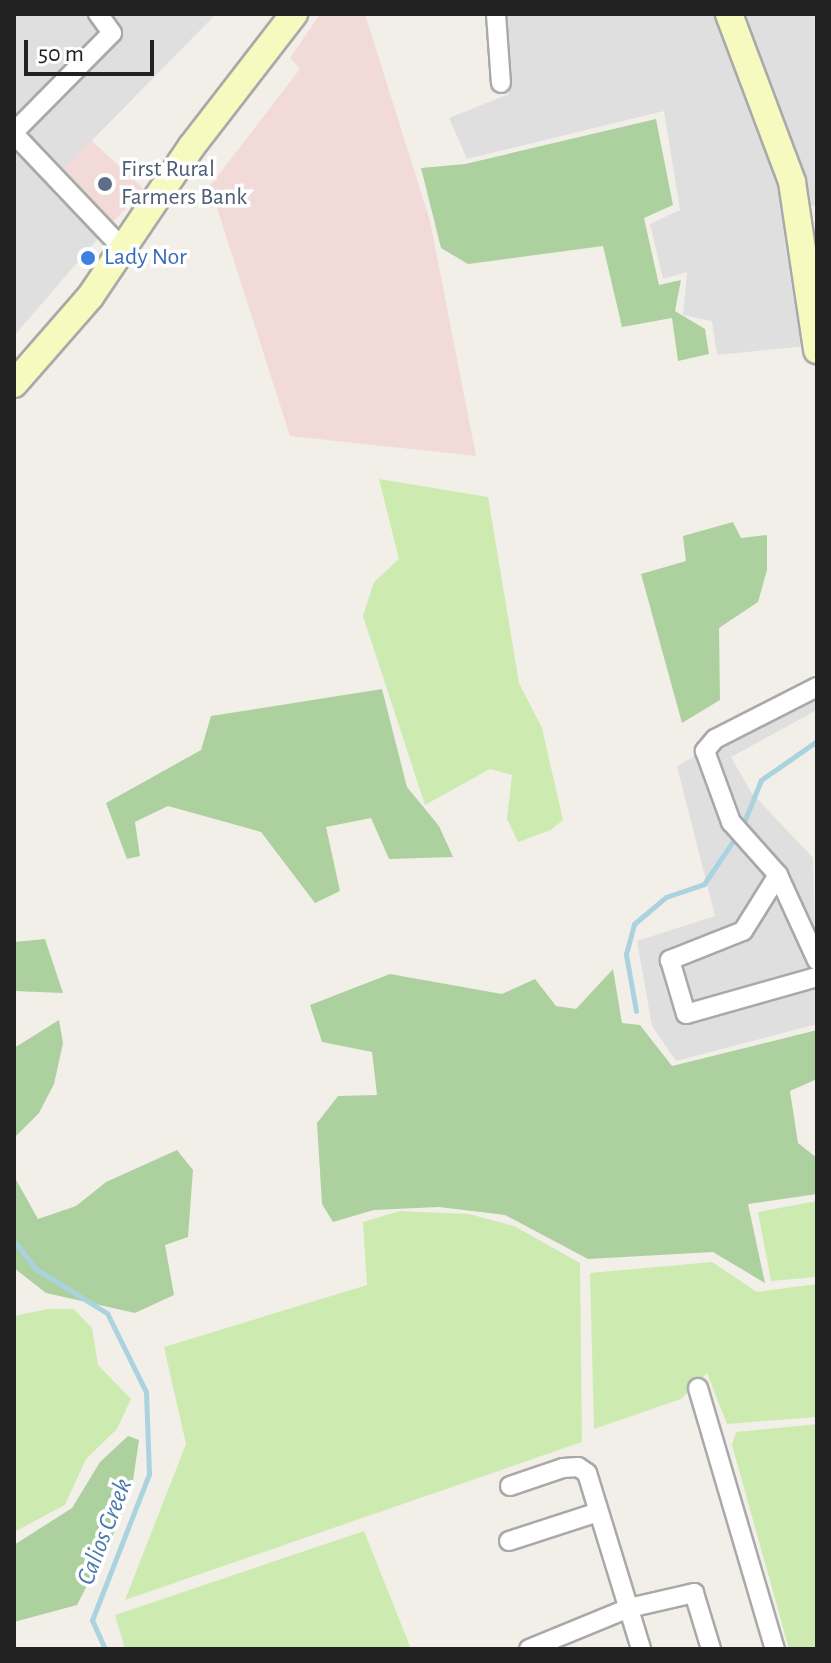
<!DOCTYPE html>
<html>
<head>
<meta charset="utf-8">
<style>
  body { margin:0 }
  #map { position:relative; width:831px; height:1663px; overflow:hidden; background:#f2efe9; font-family:"Alegreya Sans",sans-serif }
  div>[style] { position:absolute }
  .residential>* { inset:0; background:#e0dfdf }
  .commercial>* { inset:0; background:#f2dad9; transform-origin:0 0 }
  .grass>* { inset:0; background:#cdebb0 }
  .forest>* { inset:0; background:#add19e }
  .stream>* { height:5px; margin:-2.5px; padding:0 2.5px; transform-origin:2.5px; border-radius:2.5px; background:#aad3df }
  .roads { filter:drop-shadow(2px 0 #a9a9a9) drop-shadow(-2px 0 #a9a9a9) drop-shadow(0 2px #a9a9a9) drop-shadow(0 -2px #a9a9a9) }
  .street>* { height:18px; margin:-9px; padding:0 9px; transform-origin:9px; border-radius:9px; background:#fff }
  .secondary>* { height:26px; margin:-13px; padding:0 13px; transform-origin:13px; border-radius:13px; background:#f7fabf }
  .dots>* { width:22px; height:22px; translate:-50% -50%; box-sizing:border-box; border:4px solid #fff; border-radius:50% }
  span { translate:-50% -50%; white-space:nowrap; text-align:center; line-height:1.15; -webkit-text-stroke:7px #fff; paint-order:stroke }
  .service-label { font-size:24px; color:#4e5e75 }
  .left { translate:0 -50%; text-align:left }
  .shop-label { font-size:24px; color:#366cbe }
  .water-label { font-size:26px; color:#4a7aab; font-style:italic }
  .frame { position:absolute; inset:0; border:16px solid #222; pointer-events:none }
  .scale { position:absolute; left:24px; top:40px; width:130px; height:36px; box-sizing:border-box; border:4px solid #222; border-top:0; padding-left:10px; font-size:24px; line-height:28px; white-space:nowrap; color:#222; -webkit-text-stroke:6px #fff; paint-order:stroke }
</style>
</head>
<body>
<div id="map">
  <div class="residential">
    <i style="clip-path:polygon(14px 14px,216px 14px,61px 172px,113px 221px,14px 336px)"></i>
    <i style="clip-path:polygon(507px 14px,817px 14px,817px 205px,796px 208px,816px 345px,717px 355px,712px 321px,683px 315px,687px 272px,663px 279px,650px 224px,680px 210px,664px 111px,467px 159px,449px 118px,509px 94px)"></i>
    <i style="clip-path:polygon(817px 689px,817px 710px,731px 757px,751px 792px,813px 858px,817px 1024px,676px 1061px,652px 1026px,637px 941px,715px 916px,677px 766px)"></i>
  </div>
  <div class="commercial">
    <i style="clip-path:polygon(320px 14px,365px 14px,430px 221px,476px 456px,290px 436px,210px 186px,300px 69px,290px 58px)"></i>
    <i style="left:91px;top:140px;width:72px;height:45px;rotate:43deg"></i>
  </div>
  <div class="grass">
    <i style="clip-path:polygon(379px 479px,488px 497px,519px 683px,542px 728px,563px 820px,551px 830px,518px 842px,507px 819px,512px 775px,490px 769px,425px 805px,363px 616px,374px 582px,399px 559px)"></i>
    <i style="clip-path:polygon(817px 1201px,817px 1277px,771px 1281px,758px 1212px)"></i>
    <i style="clip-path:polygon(400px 1211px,469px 1214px,514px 1226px,580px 1263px,582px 1442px,125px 1600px,186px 1444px,164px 1347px,367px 1285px,363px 1222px)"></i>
    <i style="clip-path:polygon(712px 1262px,757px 1292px,817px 1284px,817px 1417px,727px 1424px,707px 1373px,681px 1399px,594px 1429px,590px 1273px)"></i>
    <i style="clip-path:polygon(48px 1309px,74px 1309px,92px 1328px,98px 1365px,131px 1399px,117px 1429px,86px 1459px,65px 1505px,14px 1532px,14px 1316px)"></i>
    <i style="clip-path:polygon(817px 1424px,817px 1649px,789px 1649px,732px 1445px,736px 1432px)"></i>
    <i style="clip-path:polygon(364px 1531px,411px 1649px,125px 1649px,115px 1615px)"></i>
  </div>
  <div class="forest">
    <i style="clip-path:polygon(656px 119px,673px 205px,644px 218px,659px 285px,681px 280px,675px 311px,705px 329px,709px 354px,678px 361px,672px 318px,622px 327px,603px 246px,468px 264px,441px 248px,421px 168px,465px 164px)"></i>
    <i style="clip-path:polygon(733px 522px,741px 538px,767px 535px,767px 570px,758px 602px,719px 628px,720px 700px,682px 723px,641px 574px,686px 561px,683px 536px)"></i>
    <i style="clip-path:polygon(382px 689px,407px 787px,439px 826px,453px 857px,389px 859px,371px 818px,326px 827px,340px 891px,315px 903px,261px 832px,168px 806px,135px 822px,140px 856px,127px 859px,106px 803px,201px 750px,211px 716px)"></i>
    <i style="clip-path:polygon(45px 939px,63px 993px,14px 991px,14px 942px)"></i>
    <i style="clip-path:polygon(613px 969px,622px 1023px,640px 1025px,672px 1066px,817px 1030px,817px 1079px,790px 1091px,798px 1143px,817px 1158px,817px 1194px,748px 1204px,765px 1283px,713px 1252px,588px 1259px,505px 1215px,439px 1207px,374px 1210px,333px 1222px,322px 1204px,317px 1123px,338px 1096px,377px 1095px,372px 1052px,322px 1042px,310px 1005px,390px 974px,502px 994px,535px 979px,556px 1006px,576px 1009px)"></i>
    <i style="clip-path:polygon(59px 1020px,63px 1043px,54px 1084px,39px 1113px,14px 1138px,14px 1048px)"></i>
    <i style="clip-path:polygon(177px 1150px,193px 1170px,188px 1237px,165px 1245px,174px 1295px,135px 1313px,46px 1293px,14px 1268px,14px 1176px,38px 1219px,76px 1206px,106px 1182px)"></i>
    <i style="clip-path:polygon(128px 1436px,139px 1440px,133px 1481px,116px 1529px,77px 1605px,14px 1622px,14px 1545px,72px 1508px,100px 1462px)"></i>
  </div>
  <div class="stream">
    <i style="left:742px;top:827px;width:51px;rotate:-68deg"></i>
    <i style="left:761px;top:780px;width:68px;rotate:-34.9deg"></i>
    <i style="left:636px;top:1011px;width:58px;rotate:-100deg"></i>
    <i style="left:626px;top:954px;width:31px;rotate:-75deg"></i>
    <i style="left:634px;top:924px;width:42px;rotate:-40.2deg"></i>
    <i style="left:666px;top:897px;width:40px;rotate:-18.9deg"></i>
    <i style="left:704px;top:884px;width:59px;rotate:-56deg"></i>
    <i style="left:14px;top:1241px;width:36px;rotate:52deg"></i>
    <i style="left:36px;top:1269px;width:84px;rotate:31.8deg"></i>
    <i style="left:107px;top:1313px;width:88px;rotate:63.7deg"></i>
    <i style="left:146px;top:1392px;width:82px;rotate:87.9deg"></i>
    <i style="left:149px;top:1474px;width:157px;rotate:111.3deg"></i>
    <i style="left:92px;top:1620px;width:32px;rotate:66deg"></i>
  </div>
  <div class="roads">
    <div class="street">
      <i style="left:496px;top:14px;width:69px;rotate:85.9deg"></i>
      <i style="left:14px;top:132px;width:139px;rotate:-45.3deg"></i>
      <i style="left:112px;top:33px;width:24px;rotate:-126deg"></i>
      <i style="left:14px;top:134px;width:161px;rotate:46.5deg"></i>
      <i style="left:817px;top:687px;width:114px;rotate:153deg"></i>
      <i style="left:715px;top:739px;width:16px;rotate:130deg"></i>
      <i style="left:705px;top:751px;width:76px;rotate:69.9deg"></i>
      <i style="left:731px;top:822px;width:71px;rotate:48.4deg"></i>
      <i style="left:778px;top:875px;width:94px;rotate:65.4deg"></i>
      <i style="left:778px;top:875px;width:66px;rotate:122deg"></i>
      <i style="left:743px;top:931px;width:79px;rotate:158.3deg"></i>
      <i style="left:670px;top:960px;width:56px;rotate:73.5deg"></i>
      <i style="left:686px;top:1014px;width:136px;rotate:-15.8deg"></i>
      <i style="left:698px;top:1388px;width:272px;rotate:73.6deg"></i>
      <i style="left:510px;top:1486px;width:56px;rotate:-18.8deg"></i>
      <i style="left:563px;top:1468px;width:15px;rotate:-4deg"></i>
      <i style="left:578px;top:1467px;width:11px;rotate:34deg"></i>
      <i style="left:587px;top:1473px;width:184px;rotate:72.9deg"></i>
      <i style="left:509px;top:1541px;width:94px;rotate:-18deg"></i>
      <i style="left:529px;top:1649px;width:108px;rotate:-22.3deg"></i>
      <i style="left:629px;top:1608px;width:67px;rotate:-13deg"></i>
      <i style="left:694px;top:1593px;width:59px;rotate:73.1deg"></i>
    </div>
    <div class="secondary">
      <i style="left:729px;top:14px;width:179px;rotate:69.4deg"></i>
      <i style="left:792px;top:182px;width:170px;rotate:81.5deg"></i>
      <i style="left:14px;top:384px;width:116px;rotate:-48.9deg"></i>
      <i style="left:90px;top:297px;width:182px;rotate:-56deg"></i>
      <i style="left:192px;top:146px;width:167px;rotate:-52.3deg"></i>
    </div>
  </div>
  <div class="dots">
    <i style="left:105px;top:184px;background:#5c6f8a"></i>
    <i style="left:88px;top:258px;background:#3f7fe0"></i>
  </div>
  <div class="service-label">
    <span class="left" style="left:121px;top:184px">First Rural<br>Farmers Bank</span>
  </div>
  <div class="shop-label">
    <span class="left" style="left:104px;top:258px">Lady Nor</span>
  </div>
  <div class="water-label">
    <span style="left:105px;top:1532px;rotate:-69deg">Calios Creek</span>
  </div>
  <div class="frame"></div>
  <div class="scale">50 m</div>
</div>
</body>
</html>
